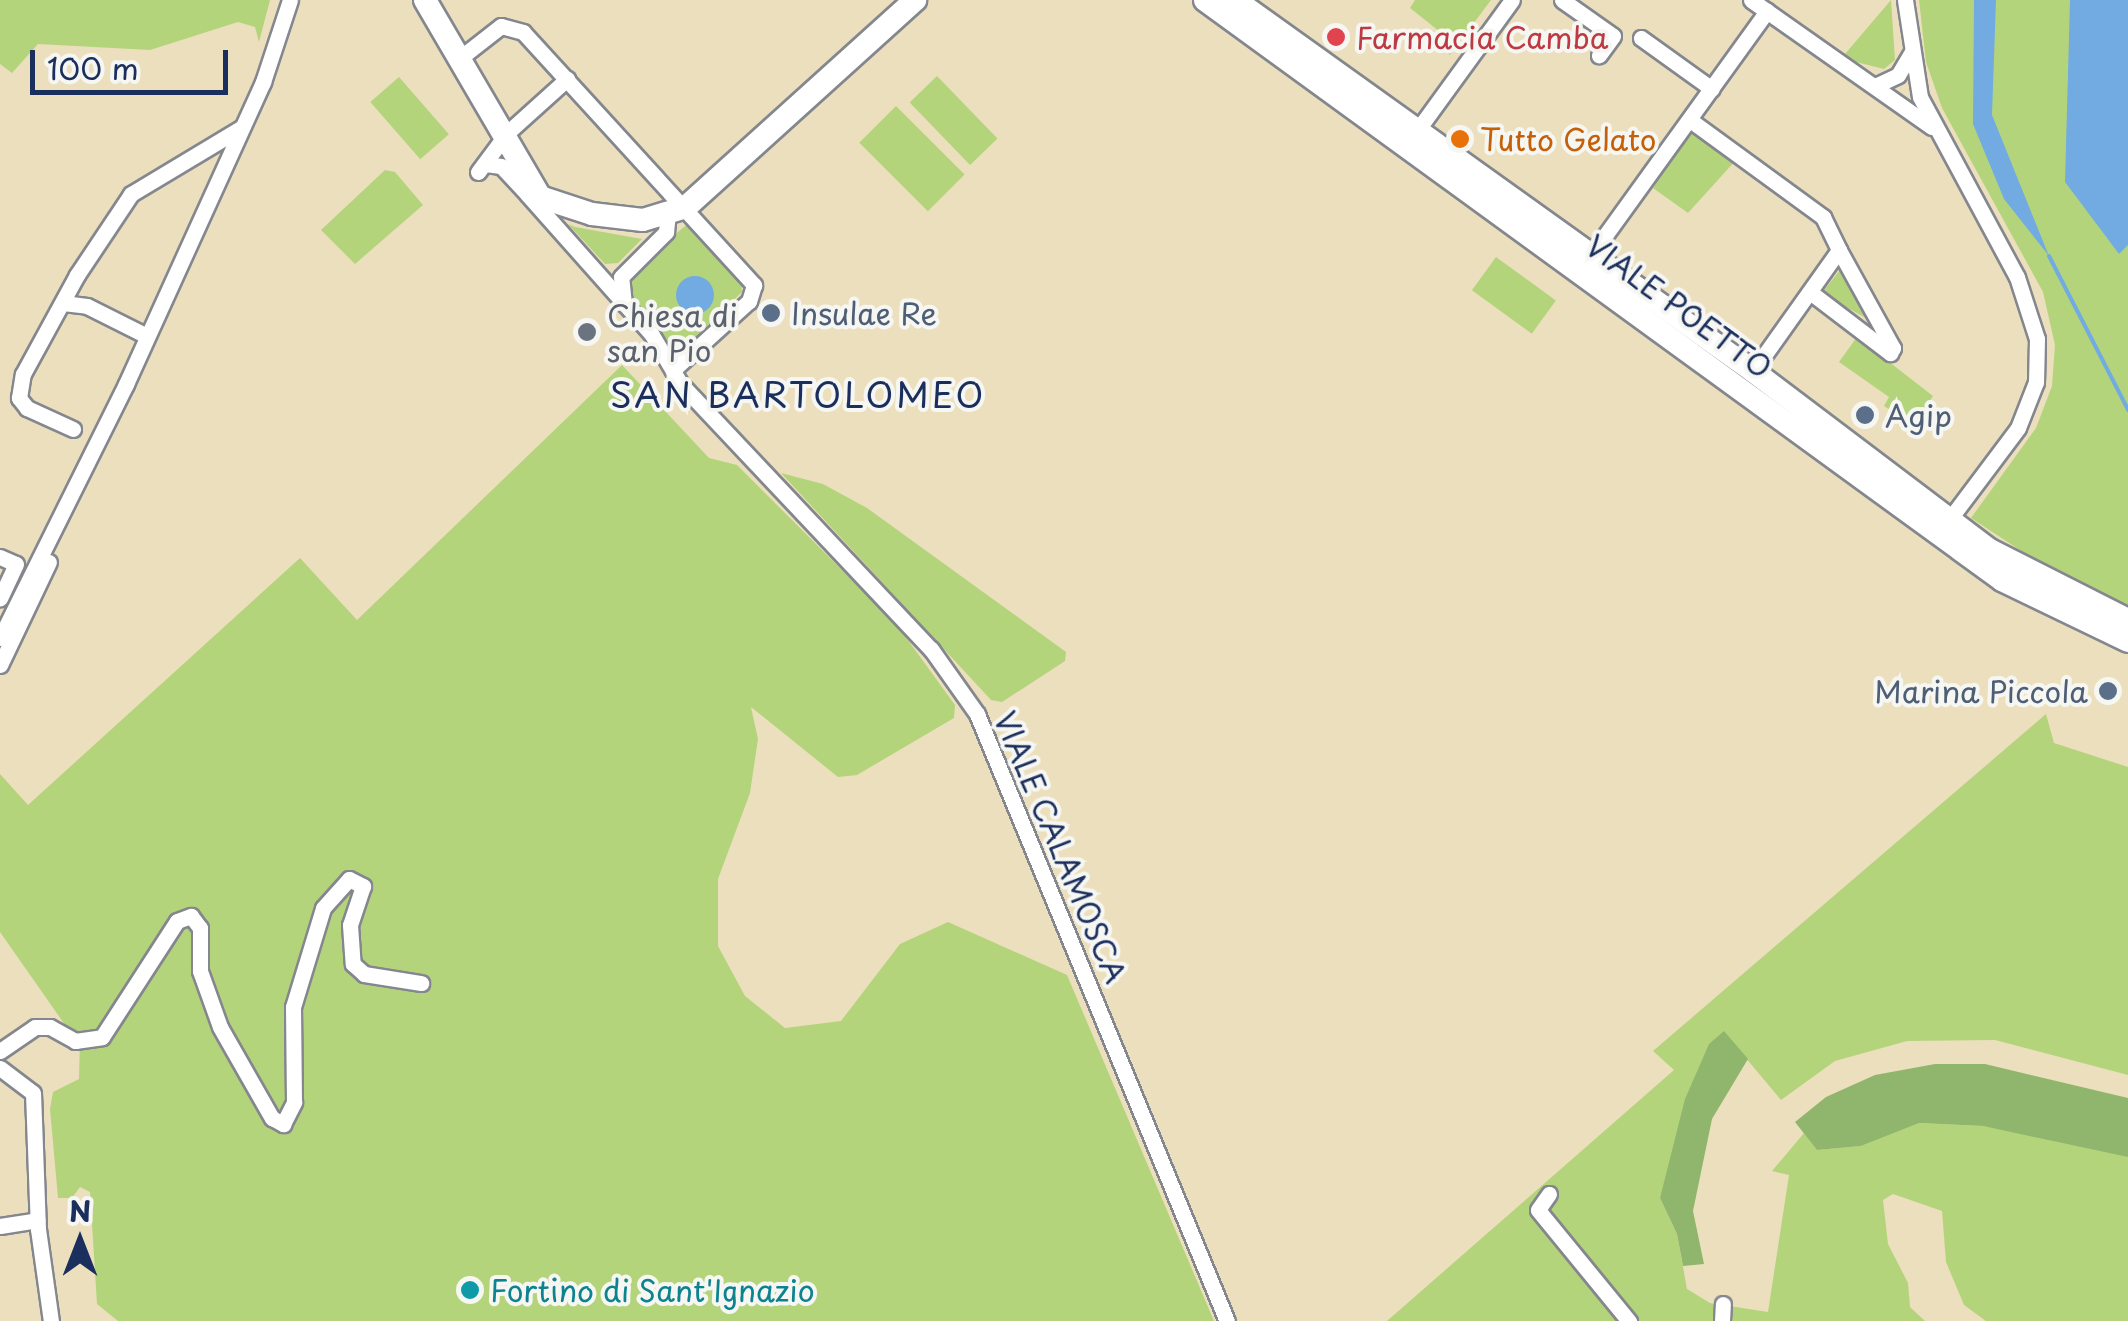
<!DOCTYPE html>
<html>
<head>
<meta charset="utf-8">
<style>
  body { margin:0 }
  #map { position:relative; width:2128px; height:1321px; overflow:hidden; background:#ecdfbd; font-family:"Playpen Sans",sans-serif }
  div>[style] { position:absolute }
  .green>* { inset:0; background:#b4d47c; transform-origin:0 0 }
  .forest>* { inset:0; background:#8fb66c }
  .water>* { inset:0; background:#71abe1 }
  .round { border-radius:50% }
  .stream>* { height:4px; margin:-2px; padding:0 2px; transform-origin:2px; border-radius:2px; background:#71abe1 }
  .roads { filter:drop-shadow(2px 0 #84878e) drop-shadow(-2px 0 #84878e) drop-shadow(0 2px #84878e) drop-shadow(0 -2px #84878e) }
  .street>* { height:15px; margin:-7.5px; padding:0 7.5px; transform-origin:7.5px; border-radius:7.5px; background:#fff }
  .secondary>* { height:22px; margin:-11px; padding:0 11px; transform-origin:11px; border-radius:11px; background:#fff }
  .dots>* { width:28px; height:28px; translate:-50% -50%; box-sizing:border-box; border:5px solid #f6f6f2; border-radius:50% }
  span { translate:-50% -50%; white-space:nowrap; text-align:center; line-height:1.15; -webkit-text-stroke:8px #f6f6f2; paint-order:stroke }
  .health-label { font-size:30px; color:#be3a42 }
  .left { translate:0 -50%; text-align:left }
  .food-label { font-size:30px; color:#c56008 }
  .street-label { font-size:30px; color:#1b2f5e }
  .service-label { font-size:30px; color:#4e5e75 }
  .right { translate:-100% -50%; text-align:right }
  .worship-label { font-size:30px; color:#5b616d }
  .culture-label { font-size:30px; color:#0d838f }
  .quarter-label { font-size:35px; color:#1b2f5e; letter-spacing:2.5px }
  .north { position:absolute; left:30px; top:1191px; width:100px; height:100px; -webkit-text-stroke:8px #f6f6f2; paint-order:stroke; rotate:0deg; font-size:28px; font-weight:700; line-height:40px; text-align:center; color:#1b2f5e }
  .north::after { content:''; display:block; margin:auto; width:35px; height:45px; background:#1b2f5e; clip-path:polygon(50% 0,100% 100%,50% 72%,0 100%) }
  .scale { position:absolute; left:30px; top:50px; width:198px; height:45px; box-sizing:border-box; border:5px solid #1b2f5e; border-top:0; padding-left:12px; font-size:30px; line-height:35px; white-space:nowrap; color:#1b2f5e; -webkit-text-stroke:8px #f6f6f2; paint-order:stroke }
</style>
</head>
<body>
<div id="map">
  <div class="green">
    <i style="clip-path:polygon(0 0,270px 0,259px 42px,255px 27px,238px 22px,150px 50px,38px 44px,12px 73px,0 64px)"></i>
    <i style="clip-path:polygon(1415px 0,1491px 0,1450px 55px,1441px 50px,1449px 39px,1410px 8px)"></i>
    <i style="clip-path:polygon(1891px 0,1895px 60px,1884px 69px,1856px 62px,1845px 54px)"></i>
    <i style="clip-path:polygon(1919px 0,2128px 0,2128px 606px,2061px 577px,1971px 518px,2036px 428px,2052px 386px,2055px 345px,2043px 292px,1942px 108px,1926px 62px)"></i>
    <i style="left:937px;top:76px;width:87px;height:38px;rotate:46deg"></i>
    <i style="left:399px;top:77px;width:76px;height:38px;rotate:49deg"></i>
    <i style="left:896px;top:106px;width:97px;height:52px;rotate:45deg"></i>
    <i style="clip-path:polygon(1692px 130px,1736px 160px,1688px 213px,1653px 188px)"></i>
    <i style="clip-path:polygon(385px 170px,395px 172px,423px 205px,355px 264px,321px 230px)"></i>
    <i style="clip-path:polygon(690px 222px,741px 279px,742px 292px,679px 353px,629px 298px,628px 273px)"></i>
    <i style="clip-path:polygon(568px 224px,575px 227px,642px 239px,618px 263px,605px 264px)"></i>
    <i style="left:1496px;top:257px;width:74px;height:41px;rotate:36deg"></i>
    <i style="clip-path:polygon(1840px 270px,1870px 320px,1821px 294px)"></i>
    <i style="clip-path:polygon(1857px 337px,1933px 396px,1914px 425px,1884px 406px,1889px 397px,1839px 362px)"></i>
    <i style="clip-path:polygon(622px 365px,709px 458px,737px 465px,897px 625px,955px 705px,954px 718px,857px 775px,838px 777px,751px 707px,758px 739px,750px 793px,718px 879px,718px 946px,745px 996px,785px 1028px,841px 1021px,900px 944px,948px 922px,1067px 975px,1214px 1321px,118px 1321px,97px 1304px,90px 1192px,80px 1187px,72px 1198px,58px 1198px,50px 1109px,53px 1092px,79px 1079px,80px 1036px,70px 1032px,0 932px,0 774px,28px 805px,300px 558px,357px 620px)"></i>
    <i style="clip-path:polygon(781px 473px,823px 484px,867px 508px,1066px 652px,1065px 661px,1002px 702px,991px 700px)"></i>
    <i style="clip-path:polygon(2046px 714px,2054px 743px,2128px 767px,2128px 1075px,1995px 1040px,1907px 1041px,1835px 1061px,1781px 1100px,1724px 1032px,1660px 1198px,1677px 1234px,1687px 1289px,1710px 1303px,1768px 1312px,1789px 1175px,1772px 1171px,1804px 1133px,1817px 1150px,1861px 1146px,1918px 1123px,1983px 1126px,2107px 1147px,2128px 1157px,2128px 1321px,1986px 1321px,1964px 1305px,1946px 1262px,1942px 1211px,1893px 1194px,1883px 1200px,1888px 1244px,1908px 1283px,1910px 1307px,1925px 1321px,1387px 1321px,1674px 1070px,1653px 1051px)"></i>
  </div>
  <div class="forest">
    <i style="clip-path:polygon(1724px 1031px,1748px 1059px,1712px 1119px,1693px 1211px,1704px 1264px,1683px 1266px,1677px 1234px,1660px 1198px,1685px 1099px,1709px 1044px)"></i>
    <i style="clip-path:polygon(1935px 1064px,1985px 1064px,2128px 1098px,2128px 1157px,1983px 1126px,1919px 1123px,1861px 1146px,1817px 1150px,1795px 1122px,1826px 1097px,1875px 1075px)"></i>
  </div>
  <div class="water">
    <i style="clip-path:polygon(1974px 0,1996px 0,1992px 115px,2049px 256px,2004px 199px,1973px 124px)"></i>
    <i style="clip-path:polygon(2070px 0,2128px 0,2128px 245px,2119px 254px,2065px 182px)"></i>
    <i class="round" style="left:676px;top:276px;width:38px;height:38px"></i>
  </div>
  <div class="stream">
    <i style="left:2049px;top:256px;width:173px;rotate:62.8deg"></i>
  </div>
  <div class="roads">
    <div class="street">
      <i style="left:1562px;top:0;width:62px;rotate:35.2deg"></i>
      <i style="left:1613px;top:36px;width:24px;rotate:126deg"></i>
      <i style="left:1751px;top:0;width:221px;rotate:35.1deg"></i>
      <i style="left:1905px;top:0;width:98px;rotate:81.2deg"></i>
      <i style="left:1920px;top:97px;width:204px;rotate:61.7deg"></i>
      <i style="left:2017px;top:277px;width:65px;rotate:72.1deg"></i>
      <i style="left:2037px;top:339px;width:43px;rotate:91.3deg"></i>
      <i style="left:2036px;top:382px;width:49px;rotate:111.4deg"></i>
      <i style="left:2018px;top:428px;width:115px;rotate:126.9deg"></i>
      <i style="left:1641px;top:38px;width:87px;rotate:35.7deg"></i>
      <i style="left:460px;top:58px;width:52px;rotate:-38deg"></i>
      <i style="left:501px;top:26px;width:23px;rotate:15deg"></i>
      <i style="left:523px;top:32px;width:343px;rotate:47.6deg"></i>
      <i style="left:754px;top:285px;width:17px;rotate:107deg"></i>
      <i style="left:749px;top:301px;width:103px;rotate:137.8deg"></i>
      <i style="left:1877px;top:85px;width:23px;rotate:-25deg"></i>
      <i style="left:1898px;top:75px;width:26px;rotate:-59deg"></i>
      <i style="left:1690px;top:120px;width:165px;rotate:36.1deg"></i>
      <i style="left:1823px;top:217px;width:37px;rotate:64deg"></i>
      <i style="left:1839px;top:250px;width:148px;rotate:125.4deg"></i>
      <i style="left:1419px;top:128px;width:158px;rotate:-54deg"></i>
      <i style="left:485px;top:164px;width:16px;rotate:7deg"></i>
      <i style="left:501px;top:166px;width:40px;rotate:47deg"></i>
      <i style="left:478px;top:172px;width:49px;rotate:-53.4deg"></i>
      <i style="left:507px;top:133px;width:81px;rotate:-42deg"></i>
      <i style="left:527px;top:194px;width:188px;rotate:48.4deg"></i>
      <i style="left:652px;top:335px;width:56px;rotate:59.7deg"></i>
      <i style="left:680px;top:383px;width:366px;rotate:46.7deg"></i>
      <i style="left:931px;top:649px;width:80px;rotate:54.7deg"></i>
      <i style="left:977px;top:714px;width:656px;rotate:67.62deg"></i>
      <i style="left:1591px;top:255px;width:301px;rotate:-54.2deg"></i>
      <i style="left:1810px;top:292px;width:101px;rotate:37.3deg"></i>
      <i style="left:1890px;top:353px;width:6px;rotate:-59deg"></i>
      <i style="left:1893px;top:348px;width:112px;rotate:-118.9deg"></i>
      <i style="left:63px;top:303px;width:24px;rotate:7deg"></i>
      <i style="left:87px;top:306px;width:67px;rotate:26.6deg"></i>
      <i style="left:624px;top:304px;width:27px;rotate:-96deg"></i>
      <i style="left:621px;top:277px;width:64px;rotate:-45deg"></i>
      <i style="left:666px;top:232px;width:18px;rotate:-84deg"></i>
      <i style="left:73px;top:429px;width:51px;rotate:-155.5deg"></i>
      <i style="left:27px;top:408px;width:13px;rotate:-129deg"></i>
      <i style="left:19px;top:398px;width:24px;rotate:-81deg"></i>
      <i style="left:23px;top:374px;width:113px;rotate:-61.4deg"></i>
      <i style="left:77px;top:275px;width:97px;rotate:-56.3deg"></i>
      <i style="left:131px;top:194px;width:128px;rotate:-31deg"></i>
      <i style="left:0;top:557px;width:17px;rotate:24deg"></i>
      <i style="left:16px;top:564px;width:38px;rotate:115deg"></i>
      <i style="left:0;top:638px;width:284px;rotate:-63.6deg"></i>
      <i style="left:126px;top:384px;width:332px;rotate:-65.6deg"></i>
      <i style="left:263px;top:82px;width:86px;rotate:-71.8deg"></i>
      <i style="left:0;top:665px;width:114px;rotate:-64.6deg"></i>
      <i style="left:0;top:1051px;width:42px;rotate:-34.4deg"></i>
      <i style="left:35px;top:1027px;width:15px"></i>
      <i style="left:50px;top:1027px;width:29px;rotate:29deg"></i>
      <i style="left:75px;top:1041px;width:27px;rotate:-8deg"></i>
      <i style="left:102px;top:1037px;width:138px;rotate:-57.1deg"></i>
      <i style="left:177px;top:921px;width:15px;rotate:-20deg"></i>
      <i style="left:191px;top:916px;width:15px;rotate:53deg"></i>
      <i style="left:200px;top:928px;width:43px;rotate:90deg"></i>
      <i style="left:200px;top:971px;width:59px;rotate:70.3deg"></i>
      <i style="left:220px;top:1027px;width:105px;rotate:60.3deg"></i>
      <i style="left:272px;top:1118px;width:13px;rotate:29deg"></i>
      <i style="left:283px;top:1124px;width:25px;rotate:-63deg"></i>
      <i style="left:294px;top:1102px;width:95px;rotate:-90.6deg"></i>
      <i style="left:293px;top:1007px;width:103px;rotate:-73.1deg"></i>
      <i style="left:323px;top:908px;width:39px;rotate:-48deg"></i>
      <i style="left:349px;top:879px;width:16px;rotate:27deg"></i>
      <i style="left:363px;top:886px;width:41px;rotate:108.4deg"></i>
      <i style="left:350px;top:925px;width:39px;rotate:86deg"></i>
      <i style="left:353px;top:964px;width:15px;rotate:42deg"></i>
      <i style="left:364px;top:974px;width:58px;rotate:9deg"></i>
      <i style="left:0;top:1068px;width:41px;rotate:37.1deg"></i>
      <i style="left:33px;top:1093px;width:136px;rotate:87.9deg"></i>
      <i style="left:38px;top:1229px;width:93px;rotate:82deg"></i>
      <i style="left:1549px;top:1194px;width:19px;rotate:125deg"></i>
      <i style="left:1538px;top:1210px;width:144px;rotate:50.7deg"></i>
      <i style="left:0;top:1226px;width:38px;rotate:-9deg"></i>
      <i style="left:1722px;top:1321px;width:17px;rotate:-87deg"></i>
    </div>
    <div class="secondary">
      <i style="left:425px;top:0;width:228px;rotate:59.7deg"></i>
      <i style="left:540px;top:197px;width:55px;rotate:18.1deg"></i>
      <i style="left:592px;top:214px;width:51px;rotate:6.7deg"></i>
      <i style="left:643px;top:220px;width:45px;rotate:-16.8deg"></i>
      <i style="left:686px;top:207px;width:309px;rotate:-42.1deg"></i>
      <i style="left:1205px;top:0;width:986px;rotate:36.04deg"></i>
      <i style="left:2002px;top:580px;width:140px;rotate:25.8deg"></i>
      <i style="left:1235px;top:0;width:637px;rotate:35.61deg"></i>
      <i style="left:1753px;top:371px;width:295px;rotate:37.1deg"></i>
      <i style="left:1988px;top:549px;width:157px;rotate:26.9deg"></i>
    </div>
  </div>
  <div class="dots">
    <i style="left:1336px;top:37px;background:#e0444e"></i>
    <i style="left:1460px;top:139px;background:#e8710a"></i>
    <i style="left:771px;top:313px;background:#5c6f8a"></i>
    <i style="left:587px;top:332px;background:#6b7280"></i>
    <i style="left:1865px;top:415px;background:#5c6f8a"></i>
    <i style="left:2108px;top:691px;background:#5c6f8a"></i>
    <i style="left:470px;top:1290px;background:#0f9aa8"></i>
  </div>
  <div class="health-label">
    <span class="left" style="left:1356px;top:37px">Farmacia Camba</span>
  </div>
  <div class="food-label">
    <span class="left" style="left:1480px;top:139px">Tutto Gelato</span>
  </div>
  <div class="street-label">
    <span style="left:1679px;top:306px;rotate:36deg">VIALE POETTO</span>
    <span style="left:1061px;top:847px;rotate:67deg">VIALE CALAMOSCA</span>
  </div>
  <div class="service-label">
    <span class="left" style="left:791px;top:313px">Insulae Re</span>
    <span class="left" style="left:1885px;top:415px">Agip</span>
    <span class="right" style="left:2088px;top:691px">Marina Piccola</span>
  </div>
  <div class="worship-label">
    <span class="left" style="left:607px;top:332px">Chiesa di<br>san Pio</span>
  </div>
  <div class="culture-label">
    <span class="left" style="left:490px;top:1290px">Fortino di Sant'Ignazio</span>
  </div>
  <div class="quarter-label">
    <span style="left:798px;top:394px">SAN BARTOLOMEO</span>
  </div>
  <div class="north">N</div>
  <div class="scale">100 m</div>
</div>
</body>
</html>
